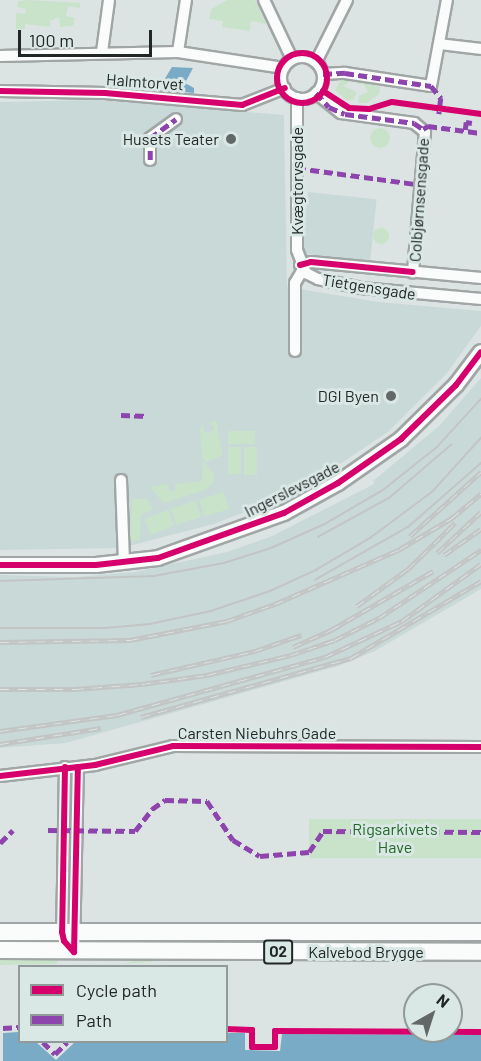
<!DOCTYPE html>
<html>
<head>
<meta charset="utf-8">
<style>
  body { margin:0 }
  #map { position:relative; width:481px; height:1061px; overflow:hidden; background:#dce4e3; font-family:Barlow,sans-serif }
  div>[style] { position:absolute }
  .built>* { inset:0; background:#c9d9d8; transform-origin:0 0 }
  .green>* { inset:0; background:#c8e3ca; transform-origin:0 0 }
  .round { border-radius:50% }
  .water>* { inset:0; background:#79abc7 }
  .roads { filter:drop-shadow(2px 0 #a0a6a5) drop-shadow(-2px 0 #a0a6a5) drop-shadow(0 2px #a0a6a5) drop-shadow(0 -2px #a0a6a5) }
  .minor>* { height:10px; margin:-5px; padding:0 5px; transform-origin:5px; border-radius:5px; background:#fafbfb }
  .minor>.ring { margin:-5px; padding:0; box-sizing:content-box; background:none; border:10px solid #fafbfb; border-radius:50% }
  .tertiary>* { height:14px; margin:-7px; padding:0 7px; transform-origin:7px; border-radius:7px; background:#fafbfb }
  .primary>* { height:16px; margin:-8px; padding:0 8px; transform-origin:8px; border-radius:8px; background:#fafbfb }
  .tram>* { height:1.5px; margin:-0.75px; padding:0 0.75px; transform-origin:0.75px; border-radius:0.75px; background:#c2c5c4 }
  .rail>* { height:5px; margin-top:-2.5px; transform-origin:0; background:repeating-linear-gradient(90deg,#d9e7e5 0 9px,#c2c5c4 0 18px); box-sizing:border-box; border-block:2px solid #c2c5c4 }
  .quiet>* { height:4.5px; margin-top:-2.25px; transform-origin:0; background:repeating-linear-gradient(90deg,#8e44ad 0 9px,transparent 0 13.5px) }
  .cycleway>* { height:6px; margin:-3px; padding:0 3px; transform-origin:3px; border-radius:3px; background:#d6006c }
  .cycleway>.ring { margin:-3px; padding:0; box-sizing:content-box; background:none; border:6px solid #d6006c; border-radius:50% }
  .dots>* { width:16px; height:16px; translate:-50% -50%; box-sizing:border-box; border:3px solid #d9e7e5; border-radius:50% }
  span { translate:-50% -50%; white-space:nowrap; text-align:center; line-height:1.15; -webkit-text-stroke:6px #d9e7e5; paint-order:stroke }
  .shield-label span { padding:2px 4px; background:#d9e7e5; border:2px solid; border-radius:4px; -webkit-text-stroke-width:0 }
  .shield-label { font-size:15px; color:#212626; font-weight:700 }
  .street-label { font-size:16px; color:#212626 }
  .poi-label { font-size:16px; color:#212626 }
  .right { translate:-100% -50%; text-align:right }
  .park-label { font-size:16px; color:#226827 }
  .legend { position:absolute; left:18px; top:965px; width:210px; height:78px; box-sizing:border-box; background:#d9e7e5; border:2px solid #8f9a99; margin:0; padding:8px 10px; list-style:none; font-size:18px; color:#212626 }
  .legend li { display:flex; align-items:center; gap:12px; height:30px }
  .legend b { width:30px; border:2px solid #8f9a99 }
  .north { position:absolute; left:403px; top:983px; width:60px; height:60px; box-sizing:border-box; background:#d9e7e5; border:2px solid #8f9a99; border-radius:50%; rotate:39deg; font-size:16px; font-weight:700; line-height:24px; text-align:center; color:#212626 }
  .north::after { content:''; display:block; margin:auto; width:21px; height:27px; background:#626868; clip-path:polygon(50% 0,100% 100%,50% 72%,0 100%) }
  .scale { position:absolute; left:18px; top:30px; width:134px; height:27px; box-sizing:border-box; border:3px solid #212626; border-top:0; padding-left:8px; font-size:18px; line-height:21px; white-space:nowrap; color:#212626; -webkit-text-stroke:4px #d9e7e5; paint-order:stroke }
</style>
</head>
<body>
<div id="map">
  <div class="built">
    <i style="clip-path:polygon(100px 100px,284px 115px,287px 287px,379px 302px,481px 311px,481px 326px,447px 373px,389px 431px,324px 475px,271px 502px,214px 524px,121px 548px,0 550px,0 102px)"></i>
    <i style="left:308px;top:192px;width:69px;height:62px;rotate:6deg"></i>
    <i style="clip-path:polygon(481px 378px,481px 589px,375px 651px,338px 666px,66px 743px,0 748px,0 575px,75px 577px,135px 572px,227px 552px,272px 536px,374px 484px,373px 481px,439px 426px)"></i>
  </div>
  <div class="green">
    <i style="clip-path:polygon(29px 0,80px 3px,80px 8px,68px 6px,66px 16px,75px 18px,73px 26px,60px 27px,59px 18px,56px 18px,50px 21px,50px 27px,25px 24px,25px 29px,16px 29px,16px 13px,25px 14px,26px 9px,17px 7px,18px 1px)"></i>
    <i style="clip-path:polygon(228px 0,255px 0,266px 24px,251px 21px,250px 31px,222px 27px,223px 21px,209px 19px,211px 9px)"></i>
    <i style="clip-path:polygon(341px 80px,353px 80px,343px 86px,357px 92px,353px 100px,346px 100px,335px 90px)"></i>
    <i style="clip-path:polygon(358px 80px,380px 87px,379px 94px,367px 103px,358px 103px,359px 96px,368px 92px,364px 84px,357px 84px)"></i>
    <i class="round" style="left:370px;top:128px;width:20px;height:20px"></i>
    <i class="round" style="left:373px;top:228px;width:16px;height:16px"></i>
    <i style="clip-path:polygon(216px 421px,223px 455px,206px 462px,202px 458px,200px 428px,203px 426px,204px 432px,211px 433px,214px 428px,209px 422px)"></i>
    <i style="left:228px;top:431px;width:27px;height:13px"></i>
    <i style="left:228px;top:447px;width:13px;height:27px"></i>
    <i style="left:244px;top:447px;width:13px;height:28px"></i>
    <i style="clip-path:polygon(202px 460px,214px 474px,213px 483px,205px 490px,164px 503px,149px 487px,168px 484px,169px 491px,175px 491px,175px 484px,202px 481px)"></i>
    <i style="left:224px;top:492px;width:18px;height:26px;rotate:74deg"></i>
    <i style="clip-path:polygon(132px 499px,147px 499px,153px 510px,141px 514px,140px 540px,130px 541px)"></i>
    <i style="left:196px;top:501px;width:17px;height:26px;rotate:73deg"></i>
    <i style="left:168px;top:510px;width:17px;height:25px;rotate:69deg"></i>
    <i style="left:309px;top:819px;width:172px;height:39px"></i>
    <i style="clip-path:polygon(187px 940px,481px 940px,481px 945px,167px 943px)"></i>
    <i style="clip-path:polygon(142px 959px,170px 959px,481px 960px,170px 960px,124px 964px)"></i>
    <i style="clip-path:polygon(0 960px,57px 960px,57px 964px,0 965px)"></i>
  </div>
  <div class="water">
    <i style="clip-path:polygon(172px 67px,193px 68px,185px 83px,194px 88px,194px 93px,184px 92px,181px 86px,161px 85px)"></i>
    <i style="clip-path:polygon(19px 1032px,20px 1042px,36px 1042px,56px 1060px,75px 1042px,226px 1042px,227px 1033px,245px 1033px,245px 1050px,280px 1051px,282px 1034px,481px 1035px,481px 1061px,3px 1061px,3px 1033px)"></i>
  </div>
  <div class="roads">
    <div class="minor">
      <i style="left:264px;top:0;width:65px;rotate:64.6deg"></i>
      <i style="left:439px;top:44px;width:42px;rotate:6.8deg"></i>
      <i style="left:102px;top:52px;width:52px;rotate:-82.3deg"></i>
      <i style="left:178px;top:52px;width:53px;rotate:-81.3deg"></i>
      <i style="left:0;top:56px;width:178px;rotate:-1.3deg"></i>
      <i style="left:178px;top:52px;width:107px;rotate:8.6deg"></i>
      <i class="ring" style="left:281px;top:57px;width:32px;height:32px"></i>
      <i style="left:316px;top:62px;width:69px;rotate:-63.4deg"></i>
      <i style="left:323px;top:74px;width:22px;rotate:-3deg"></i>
      <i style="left:345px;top:73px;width:87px;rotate:8.6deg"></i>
      <i style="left:431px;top:86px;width:87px;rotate:-79.5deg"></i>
      <i style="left:0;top:91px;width:105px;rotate:1.1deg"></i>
      <i style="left:105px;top:93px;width:138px;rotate:5deg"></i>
      <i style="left:242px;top:105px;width:46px;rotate:-21.6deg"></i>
      <i style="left:316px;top:93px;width:32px;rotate:39deg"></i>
      <i style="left:341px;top:113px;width:74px;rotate:7.8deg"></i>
      <i style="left:414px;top:123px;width:14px;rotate:39deg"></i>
      <i style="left:425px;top:132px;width:141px;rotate:94.9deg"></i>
      <i style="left:297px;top:98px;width:152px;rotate:90deg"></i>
      <i style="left:297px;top:250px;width:25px;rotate:69deg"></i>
      <i style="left:306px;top:273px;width:13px;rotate:27deg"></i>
      <i style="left:318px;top:279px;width:44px;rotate:11.8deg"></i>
      <i style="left:361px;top:288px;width:121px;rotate:5.2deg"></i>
      <i style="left:150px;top:160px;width:22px;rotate:-90deg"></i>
      <i style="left:150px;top:138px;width:32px;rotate:-36deg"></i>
      <i style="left:300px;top:265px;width:11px;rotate:-15deg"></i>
      <i style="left:311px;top:262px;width:171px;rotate:5.4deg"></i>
      <i style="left:295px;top:351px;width:68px;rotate:-90deg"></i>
      <i style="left:295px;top:283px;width:16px;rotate:-60deg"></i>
      <i style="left:121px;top:480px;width:83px;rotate:87.9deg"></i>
      <i style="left:65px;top:767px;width:165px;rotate:91deg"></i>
      <i style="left:62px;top:932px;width:9px;rotate:77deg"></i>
      <i style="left:64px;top:941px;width:15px;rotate:48deg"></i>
      <i style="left:0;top:776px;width:96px;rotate:-6.6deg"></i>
      <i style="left:95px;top:765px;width:80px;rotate:-13.7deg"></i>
      <i style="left:173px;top:746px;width:308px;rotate:0.2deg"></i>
      <i style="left:74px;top:952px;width:185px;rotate:-88.8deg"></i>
    </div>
    <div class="tertiary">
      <i style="left:0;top:565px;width:96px"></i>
      <i style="left:96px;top:565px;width:62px;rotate:-6.4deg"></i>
      <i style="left:158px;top:558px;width:134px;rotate:-19.7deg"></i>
      <i style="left:284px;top:513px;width:62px;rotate:-29.1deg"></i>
      <i style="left:338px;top:483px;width:77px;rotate:-34.9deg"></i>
      <i style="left:401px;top:439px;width:77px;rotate:-44.5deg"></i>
      <i style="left:456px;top:385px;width:41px;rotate:-52.9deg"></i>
    </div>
    <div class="primary">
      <i style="left:0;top:932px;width:481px"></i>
      <i style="left:0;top:950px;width:481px;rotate:0.2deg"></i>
    </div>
  </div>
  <div class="tram">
    <i style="left:318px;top:537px;width:81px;rotate:-28.8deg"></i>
    <i style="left:389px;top:498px;width:82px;rotate:-40.5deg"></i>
    <i style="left:315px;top:580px;width:107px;rotate:-29.7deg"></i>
    <i style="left:408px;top:527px;width:97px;rotate:-41.2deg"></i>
    <i style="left:0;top:581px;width:154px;rotate:-1.9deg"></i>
    <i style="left:154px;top:576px;width:71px;rotate:-10.5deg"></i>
    <i style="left:224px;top:563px;width:49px;rotate:-17.7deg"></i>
    <i style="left:271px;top:548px;width:59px;rotate:-24deg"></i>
    <i style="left:325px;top:524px;width:67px;rotate:-30.4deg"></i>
    <i style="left:383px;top:490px;width:69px;rotate:-38.5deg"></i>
    <i style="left:437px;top:447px;width:65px;rotate:-47.5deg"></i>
    <i style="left:0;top:628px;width:105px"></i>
    <i style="left:105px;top:628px;width:45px;rotate:-5.1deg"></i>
    <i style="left:150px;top:624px;width:62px;rotate:-12deg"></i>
    <i style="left:211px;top:611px;width:62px;rotate:-18.7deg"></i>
    <i style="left:270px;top:591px;width:51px;rotate:-24.5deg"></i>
    <i style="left:316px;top:570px;width:63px;rotate:-30.7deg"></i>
    <i style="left:370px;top:538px;width:77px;rotate:-36.6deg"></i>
    <i style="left:432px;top:492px;width:73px;rotate:-47.8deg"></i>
  </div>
  <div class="rail">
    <i style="left:410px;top:536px;width:96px;rotate:-42deg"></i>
    <i style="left:437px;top:553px;width:60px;rotate:-43deg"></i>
    <i style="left:444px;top:555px;width:45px;rotate:-35.1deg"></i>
    <i style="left:357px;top:606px;width:63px;rotate:-36deg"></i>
    <i style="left:408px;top:569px;width:66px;rotate:-44.4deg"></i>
    <i style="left:0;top:642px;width:130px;rotate:-0.9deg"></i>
    <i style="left:130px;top:640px;width:99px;rotate:-11.1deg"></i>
    <i style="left:227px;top:621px;width:51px;rotate:-19.5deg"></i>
    <i style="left:275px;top:604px;width:137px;rotate:-23.7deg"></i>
    <i style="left:400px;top:549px;width:61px;rotate:-30.8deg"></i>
    <i style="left:452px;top:518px;width:38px;rotate:-40deg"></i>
    <i style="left:293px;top:647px;width:42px;rotate:-24.1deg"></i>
    <i style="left:331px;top:630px;width:118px;rotate:-30deg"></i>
    <i style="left:151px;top:675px;width:107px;rotate:-13deg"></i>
    <i style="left:255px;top:651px;width:49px;rotate:-19.2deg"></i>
    <i style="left:0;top:689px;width:75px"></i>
    <i style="left:75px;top:689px;width:67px;rotate:-4.3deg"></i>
    <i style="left:142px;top:684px;width:66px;rotate:-7.9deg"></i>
    <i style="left:207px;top:675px;width:86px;rotate:-13.4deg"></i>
    <i style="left:291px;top:655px;width:46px;rotate:-18.8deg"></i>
    <i style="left:335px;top:640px;width:49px;rotate:-26.6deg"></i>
    <i style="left:379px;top:618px;width:123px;rotate:-33.7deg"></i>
    <i style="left:141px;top:717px;width:218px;rotate:-15.7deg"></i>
    <i style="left:351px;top:658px;width:151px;rotate:-30.6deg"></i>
    <i style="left:0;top:731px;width:118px;rotate:-7.8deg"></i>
    <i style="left:117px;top:715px;width:216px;rotate:-15.6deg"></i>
    <i style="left:325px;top:657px;width:85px;rotate:-25.1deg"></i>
    <i style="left:402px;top:621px;width:97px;rotate:-35.8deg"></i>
    <i style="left:0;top:744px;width:102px;rotate:-9deg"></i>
  </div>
  <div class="quiet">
    <i style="left:323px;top:74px;width:22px;rotate:-3deg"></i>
    <i style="left:345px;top:73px;width:87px;rotate:8.6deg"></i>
    <i style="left:431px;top:86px;width:16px;rotate:50deg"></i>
    <i style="left:441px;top:98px;width:16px;rotate:97deg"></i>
    <i style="left:316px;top:93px;width:19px;rotate:47deg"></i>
    <i style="left:329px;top:107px;width:17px;rotate:24deg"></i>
    <i style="left:345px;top:114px;width:70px;rotate:7.4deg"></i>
    <i style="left:414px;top:123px;width:11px;rotate:34deg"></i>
    <i style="left:423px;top:129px;width:6px;rotate:-31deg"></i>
    <i style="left:428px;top:126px;width:53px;rotate:7.5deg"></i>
    <i style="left:465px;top:130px;width:8px;rotate:-83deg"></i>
    <i style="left:466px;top:122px;width:6px;rotate:9deg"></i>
    <i style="left:150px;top:160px;width:22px;rotate:-90deg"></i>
    <i style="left:150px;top:138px;width:32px;rotate:-36deg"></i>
    <i style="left:297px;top:168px;width:126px;rotate:7.7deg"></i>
    <i style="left:121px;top:415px;width:27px;rotate:2deg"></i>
    <i style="left:48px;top:830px;width:87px;rotate:0.7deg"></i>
    <i style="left:135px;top:831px;width:28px;rotate:-52deg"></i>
    <i style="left:152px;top:809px;width:16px;rotate:-35deg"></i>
    <i style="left:165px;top:800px;width:42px;rotate:1.4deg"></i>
    <i style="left:207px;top:801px;width:47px;rotate:56.3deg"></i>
    <i style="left:233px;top:840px;width:31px;rotate:31deg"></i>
    <i style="left:260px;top:856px;width:49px;rotate:-4.7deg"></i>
    <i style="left:309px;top:852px;width:25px;rotate:-56deg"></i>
    <i style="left:323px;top:831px;width:158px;rotate:0.4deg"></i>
    <i style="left:0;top:843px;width:18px;rotate:-45deg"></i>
    <i style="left:3px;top:1028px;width:17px;rotate:-3deg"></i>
    <i style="left:43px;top:1042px;width:17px;rotate:45deg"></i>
    <i style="left:55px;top:1054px;width:17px;rotate:-45deg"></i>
  </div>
  <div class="cycleway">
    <i class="ring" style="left:277px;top:53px;width:44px;height:44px"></i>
    <i style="left:0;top:91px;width:105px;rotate:1.1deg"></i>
    <i style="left:105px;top:93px;width:138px;rotate:5deg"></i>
    <i style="left:242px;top:105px;width:46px;rotate:-21.6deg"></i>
    <i style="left:323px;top:91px;width:31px;rotate:33deg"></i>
    <i style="left:349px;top:108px;width:20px;rotate:3deg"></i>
    <i style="left:369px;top:109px;width:24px;rotate:-17deg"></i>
    <i style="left:392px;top:102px;width:90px;rotate:7.7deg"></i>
    <i style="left:300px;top:265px;width:11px;rotate:-15deg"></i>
    <i style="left:311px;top:262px;width:102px;rotate:5.6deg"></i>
    <i style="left:0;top:565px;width:96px"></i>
    <i style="left:96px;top:565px;width:62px;rotate:-6.4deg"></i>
    <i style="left:158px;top:558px;width:134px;rotate:-19.7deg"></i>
    <i style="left:284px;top:513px;width:62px;rotate:-29.1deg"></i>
    <i style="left:338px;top:483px;width:77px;rotate:-34.9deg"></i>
    <i style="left:401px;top:439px;width:77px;rotate:-44.5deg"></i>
    <i style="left:456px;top:385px;width:41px;rotate:-52.9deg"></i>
    <i style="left:65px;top:767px;width:165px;rotate:91deg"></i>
    <i style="left:62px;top:932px;width:9px;rotate:77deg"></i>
    <i style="left:64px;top:941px;width:15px;rotate:48deg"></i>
    <i style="left:0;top:776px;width:96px;rotate:-6.6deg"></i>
    <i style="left:95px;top:765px;width:80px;rotate:-13.7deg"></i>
    <i style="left:173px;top:746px;width:308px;rotate:0.2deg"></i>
    <i style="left:74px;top:952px;width:185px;rotate:-88.8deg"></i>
    <i style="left:226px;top:1029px;width:26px;rotate:2deg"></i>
    <i style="left:252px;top:1030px;width:17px;rotate:90deg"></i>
    <i style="left:252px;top:1047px;width:23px"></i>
    <i style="left:275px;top:1047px;width:16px;rotate:-90deg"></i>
    <i style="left:275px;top:1031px;width:206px;rotate:0.3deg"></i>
  </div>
  <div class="dots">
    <i style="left:231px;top:139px;background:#626868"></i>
    <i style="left:391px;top:396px;background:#626868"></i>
  </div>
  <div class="shield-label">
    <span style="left:278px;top:952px">O2</span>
  </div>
  <div class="street-label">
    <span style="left:145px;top:82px;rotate:4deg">Halmtorvet</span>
    <span style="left:297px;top:181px;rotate:-90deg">Kvægtorvsgade</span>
    <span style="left:419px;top:200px;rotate:-86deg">Colbjørnsensgade</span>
    <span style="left:369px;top:287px;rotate:9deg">Tietgensgade</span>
    <span style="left:292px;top:489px;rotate:-27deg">Ingerslevsgade</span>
    <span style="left:257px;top:733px">Carsten Niebuhrs Gade</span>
    <span style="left:366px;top:952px">Kalvebod Brygge</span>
  </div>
  <div class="poi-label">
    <span class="right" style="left:219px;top:139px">Husets Teater</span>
    <span class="right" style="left:379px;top:396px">DGI Byen</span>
  </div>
  <div class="park-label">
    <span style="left:395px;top:838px">Rigsarkivets<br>Have</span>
  </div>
  <ul class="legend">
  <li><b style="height:8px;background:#d6006c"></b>Cycle path</li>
  <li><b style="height:8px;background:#8e44ad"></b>Path</li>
  </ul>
  <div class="north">N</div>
  <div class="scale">100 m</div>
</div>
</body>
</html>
